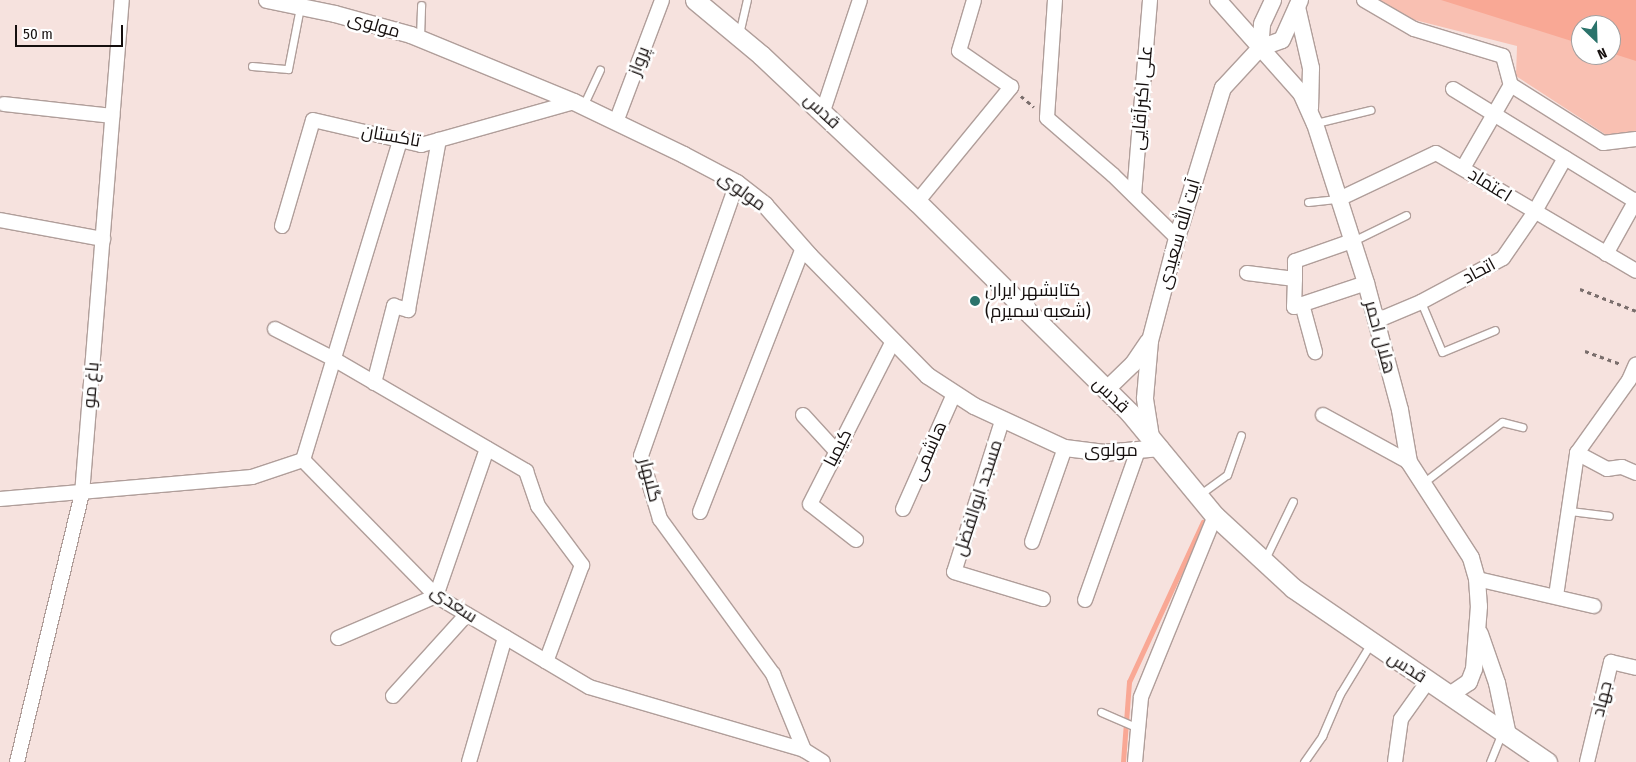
<!DOCTYPE html>
<html>
<head>
<meta charset="utf-8">
<style>
  body { margin:0 }
  #map { position:relative; width:1636px; height:762px; overflow:hidden; background:#f6e2de; font-family:"Fira Sans Condensed",Cairo,sans-serif }
  div>[style] { position:absolute }
  .green>* { inset:0; background:#f9c0b2 }
  .water>* { inset:0; background:#f9a895 }
  .stream>* { height:4.5px; margin:-2.25px; padding:0 2.25px; transform-origin:2.25px; border-radius:2.25px; background:#f9a895 }
  .path>* { height:2.5px; margin-top:-1.25px; transform-origin:0; background:repeating-linear-gradient(90deg,#7a6e6c 0 4px,transparent 0 8px) }
  .roads { filter:drop-shadow(1px 0 #b09e9a) drop-shadow(-1px 0 #b09e9a) drop-shadow(0 1px #b09e9a) drop-shadow(0 -1px #b09e9a) }
  .service>* { height:7px; margin:-3.5px; padding:0 3.5px; transform-origin:3.5px; border-radius:3.5px; background:#fff }
  .minor>* { height:14px; margin:-7px; padding:0 7px; transform-origin:7px; border-radius:7px; background:#fff }
  .tertiary>* { height:16px; margin:-8px; padding:0 8px; transform-origin:8px; border-radius:8px; background:#fff }
  .secondary>* { height:19px; margin:-9.5px; padding:0 9.5px; transform-origin:9.5px; border-radius:9.5px; background:#fff }
  .dots>* { width:14px; height:14px; translate:-50% -50%; box-sizing:border-box; border:2px solid #fff; border-radius:50% }
  span { translate:-50% -50%; white-space:nowrap; text-align:center; line-height:1.15; -webkit-text-stroke:5px #fff; paint-order:stroke }
  .street-label { font-size:18px; color:#150f0e }
  .poi-label { font-size:18px; color:#150f0e }
  .left { translate:0 -50%; text-align:left }
  .north { position:absolute; left:1571px; top:15px; width:50px; height:50px; box-sizing:border-box; background:#fff; border:1px solid #a19f9f; border-radius:50%; rotate:156deg; font-size:14px; font-weight:700; line-height:20px; text-align:center; color:#150f0e }
  .north::after { content:''; display:block; margin:auto; width:18px; height:22px; background:#2b736b; clip-path:polygon(50% 0,100% 100%,50% 72%,0 100%) }
  .scale { position:absolute; left:15px; top:25px; width:108px; height:22px; box-sizing:border-box; border:2px solid #150f0e; border-top:0; padding-left:6px; font-size:15px; line-height:18px; white-space:nowrap; color:#150f0e; -webkit-text-stroke:4px #fff; paint-order:stroke }
</style>
</head>
<body>
<div id="map">
  <div class="green">
    <i style="clip-path:polygon(evenodd,1377px 0,1636px 0,1636px 131px,1608px 136px,1516px 76px,1517px 46px,1407px 18px,1377px 0,1581px 25px,1611px 25px,1611px 55px,1581px 55px,1581px 25px)"></i>
  </div>
  <div class="water">
    <i style="clip-path:polygon(1441px 0,1636px 0,1636px 61px,1611px 53px,1611px 25px,1581px 25px,1581px 44px)"></i>
  </div>
  <div class="stream">
    <i style="left:1123px;top:762px;width:80px;rotate:-85.7deg"></i>
    <i style="left:1129px;top:682px;width:176px;rotate:-65.2deg"></i>
  </div>
  <div class="path">
    <i style="left:1021px;top:96px;width:17px;rotate:40deg"></i>
    <i style="left:1580px;top:289px;width:60px;rotate:21.4deg"></i>
    <i style="left:1585px;top:351px;width:38px;rotate:20deg"></i>
  </div>
  <div class="roads">
    <div class="service">
      <i style="left:739px;top:34px;width:35px;rotate:-77deg"></i>
      <i style="left:420px;top:37px;width:32px;rotate:-88deg"></i>
      <i style="left:252px;top:66px;width:36px;rotate:5deg"></i>
      <i style="left:288px;top:69px;width:63px;rotate:-79deg"></i>
      <i style="left:583px;top:106px;width:40px;rotate:-65deg"></i>
      <i style="left:1316px;top:123px;width:56px;rotate:-13.5deg"></i>
      <i style="left:1308px;top:202px;width:30px;rotate:-6deg"></i>
      <i style="left:1353px;top:241px;width:59px;rotate:-26.1deg"></i>
      <i style="left:1421px;top:302px;width:54px;rotate:67.2deg"></i>
      <i style="left:1442px;top:352px;width:57px;rotate:-22.5deg"></i>
      <i style="left:1423px;top:483px;width:100px;rotate:-37.7deg"></i>
      <i style="left:1502px;top:422px;width:21px;rotate:14deg"></i>
      <i style="left:1199px;top:495px;width:34px;rotate:-36deg"></i>
      <i style="left:1227px;top:475px;width:42px;rotate:-70.7deg"></i>
      <i style="left:1570px;top:511px;width:39px;rotate:7deg"></i>
      <i style="left:1265px;top:559px;width:64px;rotate:-64.2deg"></i>
      <i style="left:1101px;top:712px;width:40px;rotate:23.4deg"></i>
      <i style="left:1304px;top:762px;width:32px;rotate:-55deg"></i>
      <i style="left:1322px;top:736px;width:46px;rotate:-66.8deg"></i>
      <i style="left:1340px;top:694px;width:60px;rotate:-58.7deg"></i>
      <i style="left:1490px;top:762px;width:32px;rotate:-68deg"></i>
    </div>
    <div class="minor">
      <i style="left:1055px;top:0;width:118px;rotate:93.9deg"></i>
      <i style="left:1047px;top:118px;width:87px;rotate:40.8deg"></i>
      <i style="left:1113px;top:175px;width:90px;rotate:44.5deg"></i>
      <i style="left:1364px;top:0;width:58px;rotate:30.1deg"></i>
      <i style="left:1414px;top:29px;width:93px;rotate:16.9deg"></i>
      <i style="left:1503px;top:56px;width:30px;rotate:75deg"></i>
      <i style="left:1511px;top:85px;width:109px;rotate:32.2deg"></i>
      <i style="left:1603px;top:143px;width:33px;rotate:-7deg"></i>
      <i style="left:1453px;top:89px;width:214px;rotate:31.6deg"></i>
      <i style="left:4px;top:104px;width:109px;rotate:6.3deg"></i>
      <i style="left:823px;top:111px;width:117px;rotate:-71.6deg"></i>
      <i style="left:616px;top:122px;width:130px;rotate:-69.3deg"></i>
      <i style="left:1463px;top:168px;width:96px;rotate:-60deg"></i>
      <i style="left:737px;top:183px;width:289px;rotate:109.4deg"></i>
      <i style="left:641px;top:456px;width:66px;rotate:73.2deg"></i>
      <i style="left:660px;top:519px;width:192px;rotate:53.9deg"></i>
      <i style="left:773px;top:674px;width:82px;rotate:67.8deg"></i>
      <i style="left:1134px;top:195px;width:196px;rotate:-85.3deg"></i>
      <i style="left:1339px;top:199px;width:107px;rotate:-25.4deg"></i>
      <i style="left:1436px;top:153px;width:232px;rotate:30.5deg"></i>
      <i style="left:917px;top:202px;width:149px;rotate:-50.7deg"></i>
      <i style="left:1011px;top:87px;width:63px;rotate:-145.3deg"></i>
      <i style="left:959px;top:51px;width:53px;rotate:-73.6deg"></i>
      <i style="left:0;top:220px;width:105px;rotate:10.5deg"></i>
      <i style="left:282px;top:226px;width:110px;rotate:-73.7deg"></i>
      <i style="left:313px;top:120px;width:111px;rotate:13deg"></i>
      <i style="left:421px;top:145px;width:159px;rotate:-15.7deg"></i>
      <i style="left:1606px;top:254px;width:62px;rotate:-60.9deg"></i>
      <i style="left:1247px;top:273px;width:48px;rotate:7.1deg"></i>
      <i style="left:1295px;top:279px;width:28px;rotate:92deg"></i>
      <i style="left:1294px;top:307px;width:76px;rotate:-18.4deg"></i>
      <i style="left:1295px;top:279px;width:18px;rotate:-90deg"></i>
      <i style="left:1295px;top:261px;width:60px;rotate:-19.3deg"></i>
      <i style="left:1302px;top:304px;width:50px;rotate:74.8deg"></i>
      <i style="left:1376px;top:321px;width:49px;rotate:-22.9deg"></i>
      <i style="left:1421px;top:302px;width:93px;rotate:-28.2deg"></i>
      <i style="left:1503px;top:258px;width:55px;rotate:-55.4deg"></i>
      <i style="left:1534px;top:213px;width:63px;rotate:-60.6deg"></i>
      <i style="left:275px;top:329px;width:64px;rotate:27deg"></i>
      <i style="left:332px;top:358px;width:225px;rotate:30.2deg"></i>
      <i style="left:526px;top:471px;width:37px;rotate:71deg"></i>
      <i style="left:538px;top:506px;width:74px;rotate:53.3deg"></i>
      <i style="left:582px;top:565px;width:103px;rotate:110.4deg"></i>
      <i style="left:374px;top:383px;width:80px;rotate:-75.4deg"></i>
      <i style="left:394px;top:306px;width:15px;rotate:16deg"></i>
      <i style="left:408px;top:310px;width:173px;rotate:-79.7deg"></i>
      <i style="left:803px;top:415px;width:49px;rotate:47.5deg"></i>
      <i style="left:1323px;top:415px;width:98px;rotate:28.7deg"></i>
      <i style="left:1002px;top:421px;width:158px;rotate:107.6deg"></i>
      <i style="left:954px;top:572px;width:93px;rotate:16.9deg"></i>
      <i style="left:1577px;top:453px;width:34px;rotate:28deg"></i>
      <i style="left:1607px;top:469px;width:15px;rotate:-8deg"></i>
      <i style="left:1622px;top:467px;width:15px;rotate:23deg"></i>
      <i style="left:303px;top:460px;width:334px;rotate:-73.1deg"></i>
      <i style="left:0;top:499px;width:253px;rotate:-5deg"></i>
      <i style="left:252px;top:477px;width:54px;rotate:-18.4deg"></i>
      <i style="left:303px;top:460px;width:190px;rotate:45.6deg"></i>
      <i style="left:436px;top:596px;width:178px;rotate:30.7deg"></i>
      <i style="left:589px;top:687px;width:224px;rotate:16.3deg"></i>
      <i style="left:804px;top:750px;width:22px;rotate:32deg"></i>
      <i style="left:903px;top:509px;width:126px;rotate:-66.1deg"></i>
      <i style="left:700px;top:512px;width:283px;rotate:-68.7deg"></i>
      <i style="left:856px;top:540px;width:58px;rotate:-142deg"></i>
      <i style="left:810px;top:504px;width:183px;rotate:-63deg"></i>
      <i style="left:1032px;top:542px;width:100px;rotate:-70.7deg"></i>
      <i style="left:1477px;top:579px;width:120px;rotate:13deg"></i>
      <i style="left:1556px;top:596px;width:145px;rotate:-81.6deg"></i>
      <i style="left:1577px;top:453px;width:90px;rotate:-54.5deg"></i>
      <i style="left:1629px;top:380px;width:17px;rotate:-66deg"></i>
      <i style="left:1085px;top:600px;width:159px;rotate:-70.5deg"></i>
      <i style="left:338px;top:638px;width:107px;rotate:-23.2deg"></i>
      <i style="left:436px;top:596px;width:156px;rotate:-70.9deg"></i>
      <i style="left:393px;top:696px;width:110px;rotate:-47.9deg"></i>
      <i style="left:17px;top:762px;width:276px;rotate:-76.4deg"></i>
      <i style="left:82px;top:494px;width:496px;rotate:-85.4deg"></i>
      <i style="left:469px;top:762px;width:130px;rotate:-73.9deg"></i>
      <i style="left:1135px;top:762px;width:65px;rotate:-84.7deg"></i>
      <i style="left:1141px;top:697px;width:196px;rotate:-67.8deg"></i>
      <i style="left:1395px;top:762px;width:43px;rotate:-82.1deg"></i>
      <i style="left:1401px;top:719px;width:47px;rotate:-54.6deg"></i>
      <i style="left:1587px;top:762px;width:103px;rotate:-76.5deg"></i>
      <i style="left:1611px;top:662px;width:26px;rotate:13deg"></i>
    </div>
    <div class="tertiary">
      <i style="left:267px;top:0;width:69px;rotate:11.6deg"></i>
      <i style="left:335px;top:14px;width:79px;rotate:15.4deg"></i>
      <i style="left:411px;top:35px;width:176px;rotate:22.3deg"></i>
      <i style="left:574px;top:102px;width:122px;rotate:25.7deg"></i>
      <i style="left:684px;top:155px;width:60px;rotate:27.8deg"></i>
      <i style="left:737px;top:183px;width:36px;rotate:38deg"></i>
      <i style="left:765px;top:205px;width:68px;rotate:48.6deg"></i>
      <i style="left:810px;top:256px;width:168px;rotate:45.5deg"></i>
      <i style="left:928px;top:376px;width:55px;rotate:33.1deg"></i>
      <i style="left:974px;top:406px;width:100px;rotate:24.8deg"></i>
      <i style="left:1065px;top:448px;width:38px;rotate:7deg"></i>
      <i style="left:1103px;top:453px;width:58px;rotate:-4.9deg"></i>
      <i style="left:1218px;top:0;width:125px;rotate:48.3deg"></i>
      <i style="left:1301px;top:93px;width:34px;rotate:66deg"></i>
      <i style="left:1315px;top:124px;width:167px;rotate:72.2deg"></i>
      <i style="left:1366px;top:283px;width:131px;rotate:75deg"></i>
      <i style="left:1400px;top:410px;width:53px;rotate:80.2deg"></i>
      <i style="left:1409px;top:462px;width:114px;rotate:57.1deg"></i>
      <i style="left:1471px;top:558px;width:22px;rotate:74deg"></i>
      <i style="left:1477px;top:579px;width:27px;rotate:86deg"></i>
      <i style="left:1479px;top:606px;width:63px;rotate:94.5deg"></i>
      <i style="left:1474px;top:669px;width:14px;rotate:111deg"></i>
      <i style="left:1469px;top:682px;width:23px;rotate:146deg"></i>
      <i style="left:1297px;top:7px;width:63px;rotate:77.1deg"></i>
      <i style="left:1311px;top:68px;width:40px;rotate:91.4deg"></i>
      <i style="left:1260px;top:48px;width:24px;rotate:-85deg"></i>
      <i style="left:1262px;top:24px;width:26px;rotate:-65deg"></i>
      <i style="left:1106px;top:390px;width:37px;rotate:-44deg"></i>
      <i style="left:1133px;top:364px;width:27px;rotate:-56deg"></i>
      <i style="left:1151px;top:437px;width:39px;rotate:-99deg"></i>
      <i style="left:1145px;top:398px;width:57px;rotate:-85deg"></i>
      <i style="left:1150px;top:341px;width:106px;rotate:-75.3deg"></i>
      <i style="left:1177px;top:238px;width:157px;rotate:-73deg"></i>
      <i style="left:1223px;top:88px;width:54px;rotate:-47.2deg"></i>
      <i style="left:1260px;top:48px;width:23px;rotate:-20deg"></i>
      <i style="left:1282px;top:40px;width:44px;rotate:-65.8deg"></i>
      <i style="left:1480px;top:634px;width:52px;rotate:70.9deg"></i>
      <i style="left:1497px;top:683px;width:53px;rotate:78.1deg"></i>
    </div>
    <div class="secondary">
      <i style="left:695px;top:0;width:86px;rotate:39.8deg"></i>
      <i style="left:761px;top:55px;width:214px;rotate:43.3deg"></i>
      <i style="left:917px;top:202px;width:300px;rotate:44.7deg"></i>
      <i style="left:1130px;top:413px;width:134px;rotate:50.5deg"></i>
      <i style="left:1215px;top:516px;width:106px;rotate:42.7deg"></i>
      <i style="left:1293px;top:588px;width:308px;rotate:34.4deg"></i>
    </div>
  </div>
  <div class="dots">
    <i style="left:975px;top:301px;background:#2b736b"></i>
  </div>
  <div class="street-label">
    <span style="left:374px;top:25px;rotate:16deg">مولوی</span>
    <span style="left:639px;top:61px;rotate:-69deg">پرواز</span>
    <span style="left:1142px;top:98px;rotate:-85deg">علی اکبرآقایی</span>
    <span style="left:822px;top:111px;rotate:43deg">قدس</span>
    <span style="left:391px;top:136px;rotate:10deg">تاکستان</span>
    <span style="left:1490px;top:185px;rotate:32deg">اعتماد</span>
    <span style="left:742px;top:191px;rotate:36deg">مولوی</span>
    <span style="left:1179px;top:234px;rotate:-74deg">آیت الله سعیدی</span>
    <span style="left:1479px;top:271px;rotate:-28deg">اتحاد</span>
    <span style="left:1380px;top:337px;rotate:75deg">هلال احمر</span>
    <span style="left:91px;top:385px;rotate:-85deg">باغ مو</span>
    <span style="left:1111px;top:395px;rotate:44deg">قدس</span>
    <span style="left:838px;top:448px;rotate:-63deg">کیمیا</span>
    <span style="left:1111px;top:450px">مولوی</span>
    <span style="left:929px;top:451px;rotate:-66deg">هاشمی</span>
    <span style="left:650px;top:480px;rotate:76deg">گلبهار</span>
    <span style="left:978px;top:498px;rotate:-72deg">مسجد ابوالفضل</span>
    <span style="left:454px;top:604px;rotate:34deg">سعدی</span>
    <span style="left:1407px;top:667px;rotate:33deg">قدس</span>
    <span style="left:1602px;top:699px;rotate:-76deg">جهاد</span>
  </div>
  <div class="poi-label">
    <span class="left" style="left:985px;top:301px">کتابشهر ایران<br>(شعبه سمیرم)</span>
  </div>
  <div class="north">N</div>
  <div class="scale">50 m</div>
</div>
</body>
</html>
